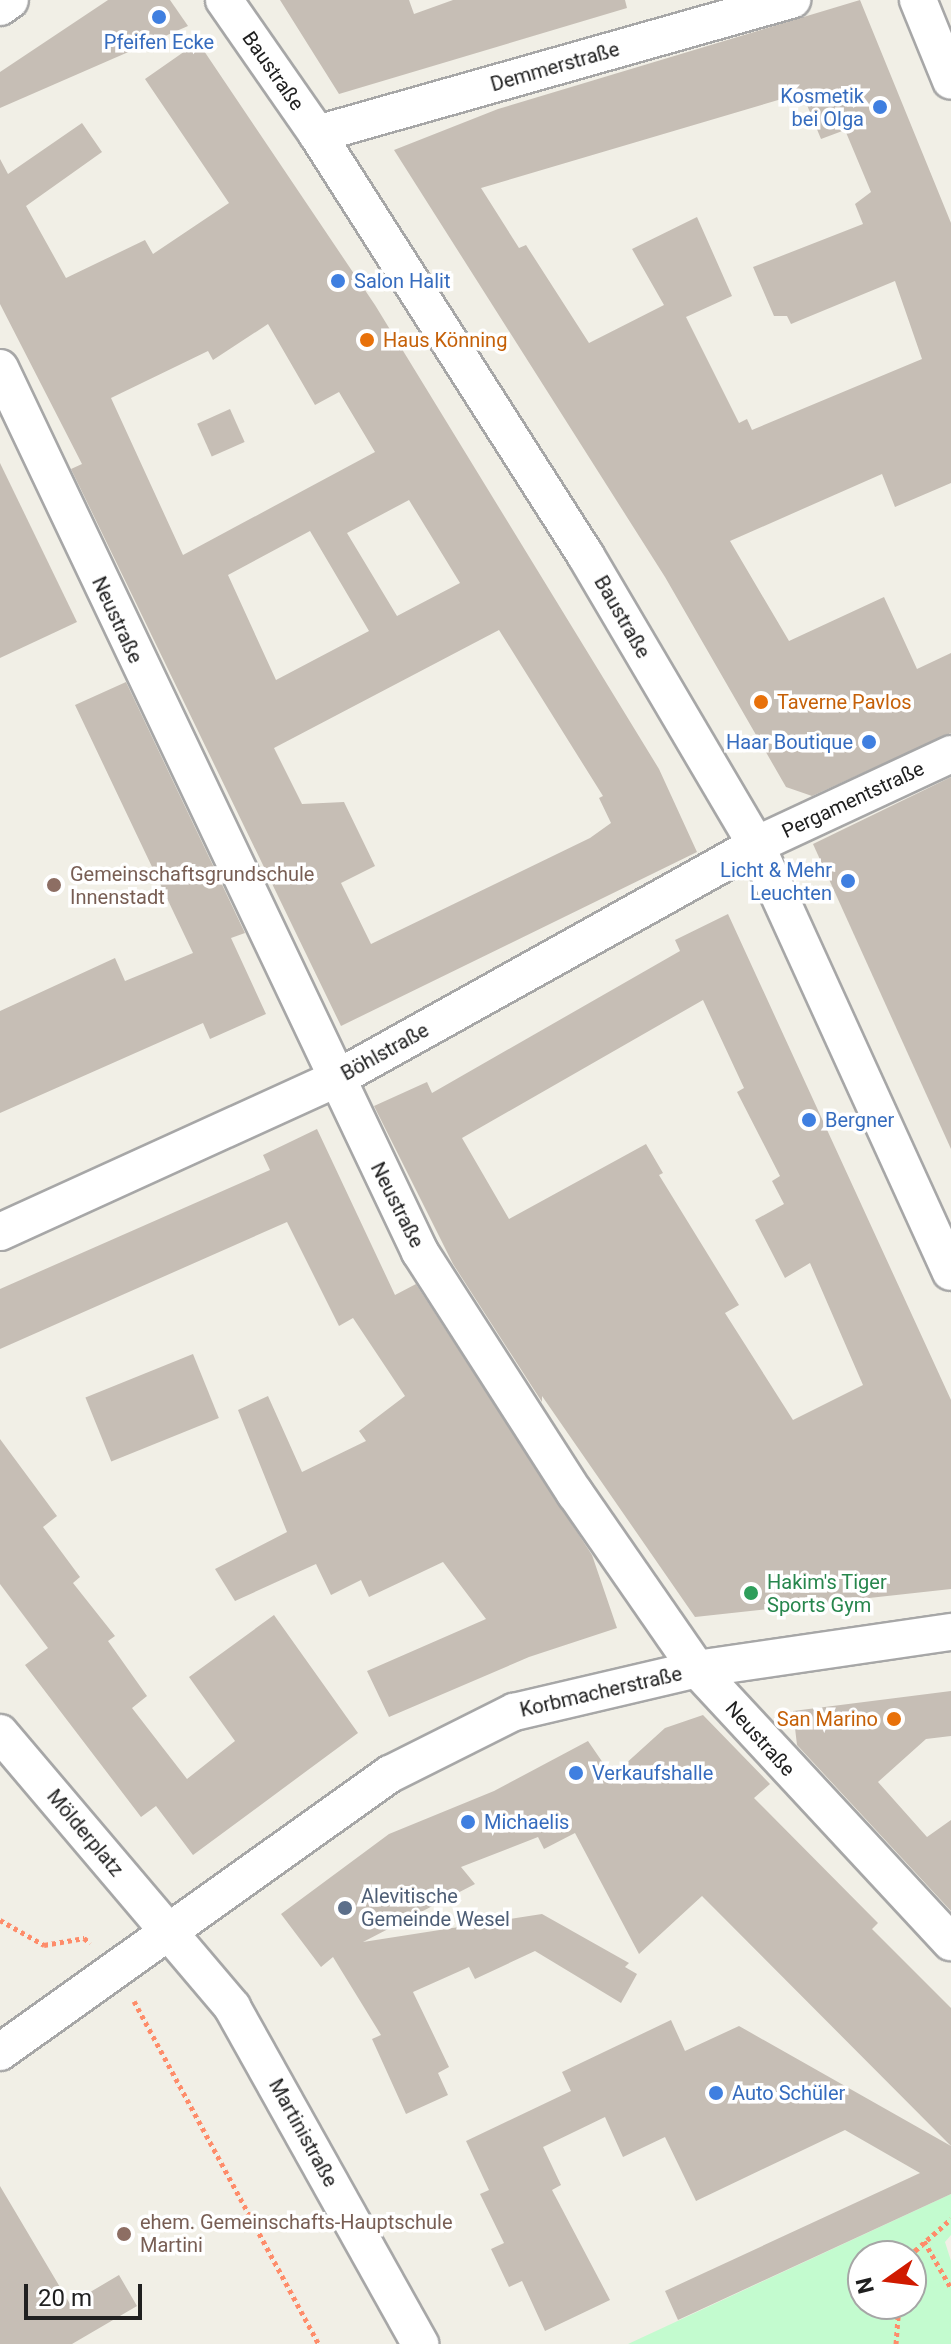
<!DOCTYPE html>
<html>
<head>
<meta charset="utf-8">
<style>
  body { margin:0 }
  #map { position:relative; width:951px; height:2344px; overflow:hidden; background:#f1efe6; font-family:Roboto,sans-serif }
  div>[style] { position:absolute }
  .park>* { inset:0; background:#c3fbcf }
  .building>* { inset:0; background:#c6beb5; transform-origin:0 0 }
  .path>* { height:5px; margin-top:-2.5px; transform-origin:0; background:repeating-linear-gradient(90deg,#fe8c6a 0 4px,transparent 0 8px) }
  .roads { filter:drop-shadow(2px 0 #a7a7a7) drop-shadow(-2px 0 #a7a7a7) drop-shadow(0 2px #a7a7a7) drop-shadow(0 -2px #a7a7a7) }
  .street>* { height:36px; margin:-18px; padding:0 18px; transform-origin:18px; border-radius:18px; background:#fff }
  .dots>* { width:22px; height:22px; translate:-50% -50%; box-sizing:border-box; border:4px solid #fff; border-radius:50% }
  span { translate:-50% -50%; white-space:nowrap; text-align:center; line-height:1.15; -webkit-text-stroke:7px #fff; paint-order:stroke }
  .shop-label { font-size:20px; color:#366cbe }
  .right { translate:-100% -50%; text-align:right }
  .left { translate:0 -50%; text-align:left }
  .street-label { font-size:20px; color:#202020 }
  .food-label { font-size:20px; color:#c56008 }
  .education-label { font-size:20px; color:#785e54 }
  .leisure-label { font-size:20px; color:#27864d }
  .service-label { font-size:20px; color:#4e5e75 }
  .north { position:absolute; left:847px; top:2240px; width:80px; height:80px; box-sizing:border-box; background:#fff; border:2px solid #a6a6a6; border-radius:50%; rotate:256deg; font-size:22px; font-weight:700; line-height:32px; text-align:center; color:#202020 }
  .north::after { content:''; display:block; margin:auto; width:28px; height:36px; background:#d01a00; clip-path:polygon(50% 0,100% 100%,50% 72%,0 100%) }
  .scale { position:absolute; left:24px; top:2284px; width:118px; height:36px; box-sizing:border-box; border:4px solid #202020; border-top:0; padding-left:10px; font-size:24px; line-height:28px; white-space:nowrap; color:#202020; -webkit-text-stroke:6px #fff; paint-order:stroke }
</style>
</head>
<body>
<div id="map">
  <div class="park">
    <i style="clip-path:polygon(evenodd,951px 2194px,951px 2235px,945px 2242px,951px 2261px,951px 2344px,628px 2344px,951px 2194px,863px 2256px,911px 2256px,911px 2304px,863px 2304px,863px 2256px)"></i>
  </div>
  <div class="building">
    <i style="clip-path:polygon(108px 0,170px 0,188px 26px,0 108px,0 72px)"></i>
    <i style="clip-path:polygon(280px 0,409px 0,414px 14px,453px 0,625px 0,627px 8px,339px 94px)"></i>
    <i style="clip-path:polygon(evenodd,860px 0,951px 223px,951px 483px,895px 507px,882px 474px,730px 541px,789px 641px,884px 597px,917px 669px,951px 653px,951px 733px,812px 796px,786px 787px,665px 577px,394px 150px,498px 109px,860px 0,802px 93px,821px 139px,845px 130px,871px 192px,855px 204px,863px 224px,753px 267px,774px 316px,787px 316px,791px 324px,895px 281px,922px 359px,752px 430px,747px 419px,739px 423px,686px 317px,732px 296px,697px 217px,632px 249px,664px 305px,589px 343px,526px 245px,519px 248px,481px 188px,802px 93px)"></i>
    <i style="clip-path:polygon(evenodd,198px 42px,375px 305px,659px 769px,697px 852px,341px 1026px,71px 469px,82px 464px,0 304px,0 159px,8px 174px,82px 123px,102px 152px,26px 206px,66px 278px,145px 240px,153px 254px,229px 203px,145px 79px,198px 42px,268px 324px,315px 405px,339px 392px,375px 452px,183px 555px,111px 398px,208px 351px,213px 360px,268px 324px,198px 42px,409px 500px,460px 583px,397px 616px,347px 533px,409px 500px,198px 42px,310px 531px,369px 631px,276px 680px,228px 575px,310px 531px,198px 42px,499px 630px,603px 796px,599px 798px,611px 823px,590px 838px,371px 944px,341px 883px,375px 866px,344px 802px,302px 804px,274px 748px,499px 630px)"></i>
    <i style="left:230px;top:409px;width:36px;height:36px;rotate:66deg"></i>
    <i style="clip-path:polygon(0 463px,77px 622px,0 658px)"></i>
    <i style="clip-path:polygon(126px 682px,245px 933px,231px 938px,266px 1014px,210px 1039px,203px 1023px,0 1113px,0 1011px,115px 958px,125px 981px,193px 953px,75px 705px)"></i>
    <i style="clip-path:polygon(951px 777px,951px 1149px,813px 844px)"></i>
    <i style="clip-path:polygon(evenodd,728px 914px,951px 1400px,951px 1589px,695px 1617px,542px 1396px,542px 1402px,453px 1264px,374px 1106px,427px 1082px,432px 1093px,680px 951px,675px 940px,728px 914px,703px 1000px,744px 1088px,737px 1092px,780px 1176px,772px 1181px,784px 1204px,755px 1220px,785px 1278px,810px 1263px,863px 1385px,793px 1420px,725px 1313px,739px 1305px,659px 1175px,663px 1173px,646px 1144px,509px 1219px,462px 1138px,703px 1000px)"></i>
    <i style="clip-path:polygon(317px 1129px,395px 1295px,416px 1284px,592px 1555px,617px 1628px,529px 1657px,389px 1717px,367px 1671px,486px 1619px,443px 1562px,369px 1597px,361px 1580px,331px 1595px,316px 1564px,235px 1601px,215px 1569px,287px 1532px,238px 1410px,268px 1396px,302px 1472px,366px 1441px,359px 1431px,405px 1396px,353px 1318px,339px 1326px,287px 1222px,0 1349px,0 1289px,270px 1170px,263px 1155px)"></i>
    <i style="left:193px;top:1354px;width:69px;height:116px;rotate:68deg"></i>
    <i style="clip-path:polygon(0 1439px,57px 1516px,43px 1527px,80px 1577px,73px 1583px,115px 1636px,108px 1641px,147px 1696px,132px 1708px,187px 1779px,235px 1741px,189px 1677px,274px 1615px,358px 1733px,193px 1855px,156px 1806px,141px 1817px,25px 1665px,48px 1648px,0 1584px)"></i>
    <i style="clip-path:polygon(951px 1691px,951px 1736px,926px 1739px,878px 1782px,927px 1837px,951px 1820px,951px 1911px,797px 1745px,793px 1711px)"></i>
    <i style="clip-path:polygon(703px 1715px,770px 1784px,754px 1798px,878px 1923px,872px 1929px,951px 2008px,951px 2146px,702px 1896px,639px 1954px,575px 1833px,544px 1849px,538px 1837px,461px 1867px,475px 1884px,363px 1942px,542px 1914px,629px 1963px,625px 1967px,637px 1974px,621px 2003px,535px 1951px,475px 1979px,469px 1967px,413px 1992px,449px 2067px,438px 2073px,448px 2095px,406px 2114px,372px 2039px,381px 2035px,333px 1957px,321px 1967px,281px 1914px,389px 1834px,494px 1791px,588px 1741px,612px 1776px,665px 1728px)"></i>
    <i style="clip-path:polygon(671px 2020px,685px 2051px,739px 2026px,951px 2146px,951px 2194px,678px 2320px,665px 2291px,920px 2173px,845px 2130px,696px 2201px,665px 2137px,623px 2157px,605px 2117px,543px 2147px,561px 2185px,552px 2190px,610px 2300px,545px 2331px,522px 2281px,509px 2287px,491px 2249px,504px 2243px,480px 2194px,489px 2190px,466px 2141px,571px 2091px,562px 2072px)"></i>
    <i style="clip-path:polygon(0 2186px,70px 2304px,119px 2275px,137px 2306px,72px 2344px,0 2344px)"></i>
  </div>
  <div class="path">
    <i style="left:0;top:1920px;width:51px;rotate:29.6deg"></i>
    <i style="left:44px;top:1945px;width:41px;rotate:-9.9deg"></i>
    <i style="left:84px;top:1938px;width:8px;rotate:40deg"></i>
    <i style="left:134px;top:2001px;width:390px;rotate:61.7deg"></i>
    <i style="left:924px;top:2241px;width:54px;rotate:60.1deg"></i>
    <i style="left:909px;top:2256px;width:56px;rotate:-41.4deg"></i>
    <i style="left:896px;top:2344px;width:40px;rotate:-85.7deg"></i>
  </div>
  <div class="roads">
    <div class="street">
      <i style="left:224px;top:0;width:163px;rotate:55.2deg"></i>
      <i style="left:317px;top:134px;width:500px;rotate:57.48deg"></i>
      <i style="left:586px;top:556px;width:335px;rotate:59.5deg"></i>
      <i style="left:756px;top:845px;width:469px;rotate:65.5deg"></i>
      <i style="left:918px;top:0;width:87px;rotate:67.8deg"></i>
      <i style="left:0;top:7px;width:12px;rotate:-35deg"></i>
      <i style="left:317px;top:134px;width:494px;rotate:-15.8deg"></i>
      <i style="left:0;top:368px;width:979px;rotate:64.59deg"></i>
      <i style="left:420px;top:1252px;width:287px;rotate:57.3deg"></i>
      <i style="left:575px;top:1493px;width:214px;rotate:55.3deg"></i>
      <i style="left:697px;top:1669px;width:373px;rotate:47.1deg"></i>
      <i style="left:0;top:1232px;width:367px;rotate:-24.5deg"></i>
      <i style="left:334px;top:1080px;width:483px;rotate:-29.1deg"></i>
      <i style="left:756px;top:845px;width:215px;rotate:-25deg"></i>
      <i style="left:0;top:1733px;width:359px;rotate:49.7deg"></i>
      <i style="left:232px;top:2007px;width:386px;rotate:60.8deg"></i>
      <i style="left:0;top:2052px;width:479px;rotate:-35.5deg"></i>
      <i style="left:390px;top:1774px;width:139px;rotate:-26.6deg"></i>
      <i style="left:514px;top:1712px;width:188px;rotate:-13.2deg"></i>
      <i style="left:697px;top:1669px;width:257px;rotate:-8.3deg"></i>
    </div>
  </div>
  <div class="dots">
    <i style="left:159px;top:17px;background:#3f7fe0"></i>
    <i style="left:880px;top:107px;background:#3f7fe0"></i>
    <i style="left:338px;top:281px;background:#3f7fe0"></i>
    <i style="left:367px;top:340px;background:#e8710a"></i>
    <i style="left:761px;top:702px;background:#e8710a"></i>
    <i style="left:869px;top:742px;background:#3f7fe0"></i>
    <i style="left:848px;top:881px;background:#3f7fe0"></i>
    <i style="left:54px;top:885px;background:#8d6e63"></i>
    <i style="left:809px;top:1120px;background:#3f7fe0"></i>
    <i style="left:751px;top:1593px;background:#2e9e5b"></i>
    <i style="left:894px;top:1719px;background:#e8710a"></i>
    <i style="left:576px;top:1773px;background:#3f7fe0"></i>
    <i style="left:468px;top:1822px;background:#3f7fe0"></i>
    <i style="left:345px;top:1908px;background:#5c6f8a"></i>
    <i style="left:716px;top:2093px;background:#3f7fe0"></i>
    <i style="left:124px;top:2234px;background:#8d6e63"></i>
  </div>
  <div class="shop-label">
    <span style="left:159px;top:42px">Pfeifen Ecke</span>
    <span class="right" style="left:864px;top:108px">Kosmetik<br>bei Olga</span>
    <span class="left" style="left:354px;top:281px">Salon Halit</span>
    <span class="right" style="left:853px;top:742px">Haar Boutique</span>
    <span class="right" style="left:832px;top:882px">Licht &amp; Mehr<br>Leuchten</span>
    <span class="left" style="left:825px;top:1120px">Bergner</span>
    <span class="left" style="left:592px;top:1773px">Verkaufshalle</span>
    <span class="left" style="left:484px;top:1822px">Michaelis</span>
    <span class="left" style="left:732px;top:2093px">Auto Schüler</span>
  </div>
  <div class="street-label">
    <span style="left:555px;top:67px;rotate:-16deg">Demmerstraße</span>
    <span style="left:273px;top:71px;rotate:55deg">Baustraße</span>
    <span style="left:622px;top:617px;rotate:60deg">Baustraße</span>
    <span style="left:117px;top:620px;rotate:65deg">Neustraße</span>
    <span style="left:853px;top:800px;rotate:-25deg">Pergamentstraße</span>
    <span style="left:385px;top:1052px;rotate:-29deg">Böhlstraße</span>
    <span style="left:397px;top:1205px;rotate:63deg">Neustraße</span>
    <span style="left:601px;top:1692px;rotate:-13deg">Korbmacherstraße</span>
    <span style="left:760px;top:1739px;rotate:48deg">Neustraße</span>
    <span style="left:85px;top:1833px;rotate:50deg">Mölderplatz</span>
    <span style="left:303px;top:2133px;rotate:61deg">Martinistraße</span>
  </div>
  <div class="food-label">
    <span class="left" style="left:383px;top:340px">Haus Könning</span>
    <span class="left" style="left:777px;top:702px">Taverne Pavlos</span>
    <span class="right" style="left:878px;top:1719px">San Marino</span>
  </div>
  <div class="education-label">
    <span class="left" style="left:70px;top:886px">Gemeinschaftsgrundschule<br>Innenstadt</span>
    <span class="left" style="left:140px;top:2234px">ehem. Gemeinschafts-Hauptschule<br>Martini</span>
  </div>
  <div class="leisure-label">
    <span class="left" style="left:767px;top:1594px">Hakim's Tiger<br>Sports Gym</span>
  </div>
  <div class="service-label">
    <span class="left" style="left:361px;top:1908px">Alevitische<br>Gemeinde Wesel</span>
  </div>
  <div class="north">N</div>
  <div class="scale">20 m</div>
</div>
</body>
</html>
